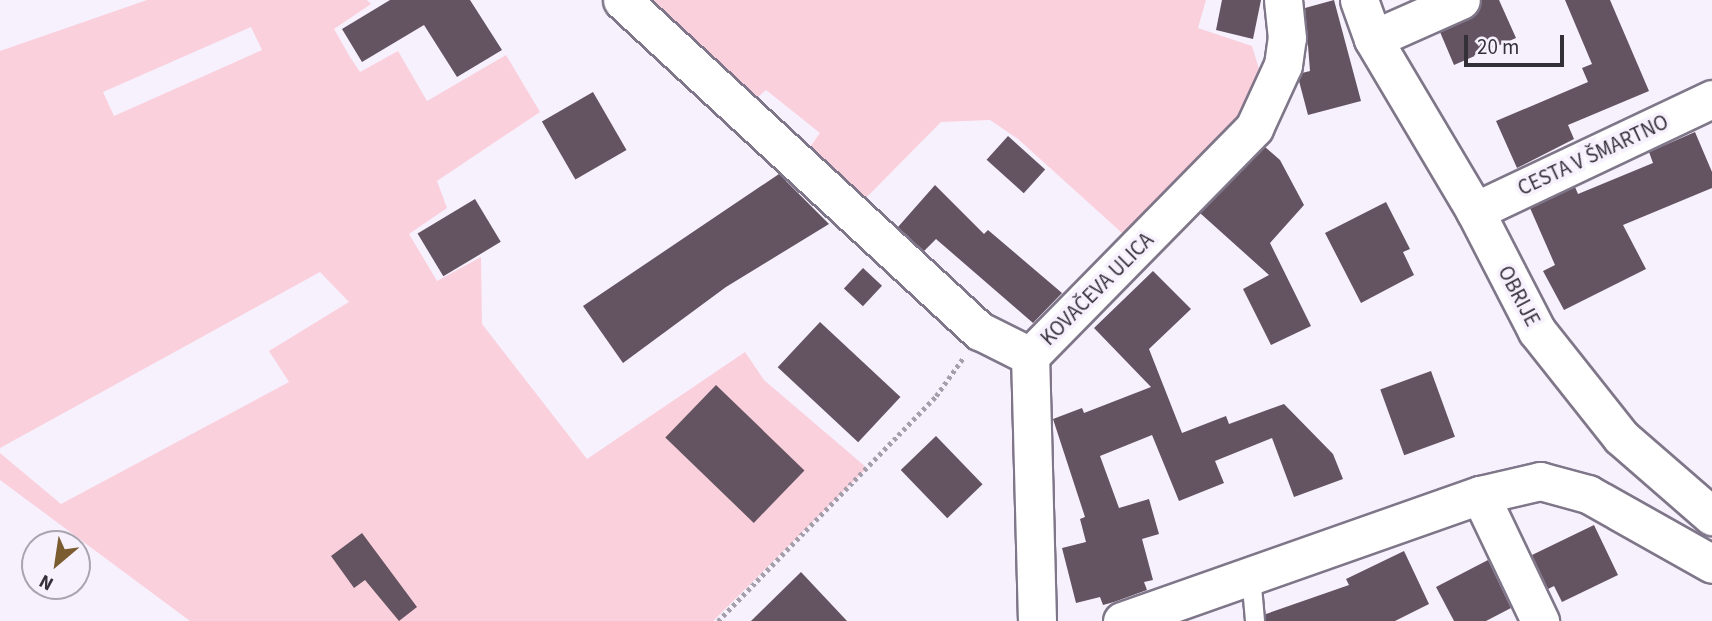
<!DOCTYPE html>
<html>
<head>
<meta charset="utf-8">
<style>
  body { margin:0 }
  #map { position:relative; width:1712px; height:621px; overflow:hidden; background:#f7f1fe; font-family:"Source Sans 3",sans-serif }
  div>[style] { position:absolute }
  .green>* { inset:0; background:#fad0dc }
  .building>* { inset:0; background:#645361; transform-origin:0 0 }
  .path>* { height:4.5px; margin-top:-2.25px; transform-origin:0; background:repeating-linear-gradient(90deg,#a49faa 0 3.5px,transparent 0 7px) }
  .roads { filter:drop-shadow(2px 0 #7f7689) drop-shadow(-2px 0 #7f7689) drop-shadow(0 2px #7f7689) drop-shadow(0 -2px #7f7689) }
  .service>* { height:18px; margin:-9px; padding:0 9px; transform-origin:9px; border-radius:9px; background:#fff }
  .minor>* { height:37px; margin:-18.5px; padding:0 18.5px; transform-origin:18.5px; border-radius:18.5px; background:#fff }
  span { translate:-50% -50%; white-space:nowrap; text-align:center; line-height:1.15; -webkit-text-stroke:7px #f7f1fe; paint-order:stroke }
  .street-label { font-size:21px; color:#343038 }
  .north { position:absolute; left:21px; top:530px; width:70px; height:70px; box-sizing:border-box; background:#f7f1fe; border:2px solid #a9a4af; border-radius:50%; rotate:209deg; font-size:19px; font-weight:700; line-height:28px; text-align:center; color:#343038 }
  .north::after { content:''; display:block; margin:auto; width:24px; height:32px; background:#7a5c30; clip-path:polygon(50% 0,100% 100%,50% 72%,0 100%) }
  .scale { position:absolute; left:1464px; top:35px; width:100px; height:32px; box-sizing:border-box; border:4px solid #343038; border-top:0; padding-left:9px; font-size:21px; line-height:24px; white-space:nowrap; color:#343038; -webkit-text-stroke:5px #f7f1fe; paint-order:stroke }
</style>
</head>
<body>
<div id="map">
  <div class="green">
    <i style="clip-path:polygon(evenodd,147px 0,367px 0,371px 4px,334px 29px,350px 57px,360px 72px,398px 51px,427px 101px,506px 55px,540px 112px,437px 181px,447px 208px,409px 234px,437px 281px,481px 257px,482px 324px,587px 459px,745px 352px,764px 380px,867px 468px,713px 621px,190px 621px,0 480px,0 453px,61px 504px,289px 382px,269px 351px,349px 302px,320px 272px,0 448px,0 51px,147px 0,251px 27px,262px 50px,114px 116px,103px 92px,251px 27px)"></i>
    <i style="clip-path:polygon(637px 0,1206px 0,1198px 28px,1252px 46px,1263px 82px,1251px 111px,1132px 242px,1018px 139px,990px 120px,941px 122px,858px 206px,807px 151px,820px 133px,766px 90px,751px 103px)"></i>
  </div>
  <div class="building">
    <i style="clip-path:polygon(390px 0,470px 0,502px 50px,457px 77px,424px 25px,362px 62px,342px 29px)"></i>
    <i style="clip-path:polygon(1222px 0,1261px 0,1253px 39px,1216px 30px)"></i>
    <i style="clip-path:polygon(1334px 0,1361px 101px,1308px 115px,1299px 81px,1302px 73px,1310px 71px,1305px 8px)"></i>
    <i style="clip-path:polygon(1482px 0,1499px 0,1516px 38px,1454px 65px,1440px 32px,1470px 19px)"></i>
    <i style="clip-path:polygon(1565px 0,1610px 0,1649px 91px,1568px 125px,1574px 139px,1517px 168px,1496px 121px,1588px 82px,1582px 68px,1592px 64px)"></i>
    <i style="left:593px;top:92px;width:67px;height:59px;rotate:60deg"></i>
    <i style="clip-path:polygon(1695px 132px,1712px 172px,1712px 188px,1623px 225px,1646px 269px,1564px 310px,1543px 271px,1555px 265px,1530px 208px,1575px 187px,1578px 194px,1653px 163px,1649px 152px)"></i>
    <i style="left:1008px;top:136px;width:50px;height:32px;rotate:42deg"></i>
    <i style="clip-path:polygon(1265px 147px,1280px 160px,1304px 205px,1270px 243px,1311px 326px,1271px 345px,1243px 289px,1269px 275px,1200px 213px)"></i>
    <i style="clip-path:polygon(779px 174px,829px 224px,726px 287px,623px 363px,583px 306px)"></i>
    <i style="clip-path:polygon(935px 185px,984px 234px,988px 230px,1062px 293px,1033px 323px,936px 239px,924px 251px,898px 227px)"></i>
    <i style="left:475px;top:199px;width:50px;height:67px;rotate:59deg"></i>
    <i style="clip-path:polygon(1386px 202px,1410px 249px,1403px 252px,1414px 275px,1361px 303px,1325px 233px)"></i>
    <i style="left:863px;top:268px;width:26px;height:28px;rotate:43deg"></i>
    <i style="clip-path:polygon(1153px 271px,1191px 309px,1149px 349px,1182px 433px,1226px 416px,1229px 424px,1284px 404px,1333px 454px,1343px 479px,1294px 497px,1272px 438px,1215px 461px,1224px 483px,1179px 501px,1152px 435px,1100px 456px,1119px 508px,1149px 499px,1159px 534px,1142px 539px,1153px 580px,1144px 582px,1147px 590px,1114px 602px,1103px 605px,1100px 597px,1076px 603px,1062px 548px,1086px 542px,1080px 519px,1085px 517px,1053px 419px,1082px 408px,1084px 413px,1151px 387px,1094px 328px)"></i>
    <i style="left:820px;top:322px;width:110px;height:62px;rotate:43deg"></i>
    <i style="left:1431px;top:371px;width:70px;height:54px;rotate:70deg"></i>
    <i style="left:716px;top:385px;width:123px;height:73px;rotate:44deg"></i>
    <i style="left:936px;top:436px;width:67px;height:49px;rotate:46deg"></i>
    <i style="clip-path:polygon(1594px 525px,1618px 575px,1562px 602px,1554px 586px,1548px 589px,1532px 555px)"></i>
    <i style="clip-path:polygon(362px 533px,417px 607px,399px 621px,365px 580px,354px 588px,331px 556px)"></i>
    <i style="clip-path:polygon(1404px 551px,1429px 604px,1395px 621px,1266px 621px,1266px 614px,1349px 585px,1346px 579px)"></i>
    <i style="clip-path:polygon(1488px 560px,1511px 608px,1486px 621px,1454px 621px,1436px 587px)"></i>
    <i style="clip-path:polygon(801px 572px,847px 621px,751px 621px)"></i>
  </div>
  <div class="path">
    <i style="left:718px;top:621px;width:313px;rotate:-45.9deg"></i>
    <i style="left:936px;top:396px;width:47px;rotate:-54.6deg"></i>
  </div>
  <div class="roads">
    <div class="service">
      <i style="left:1251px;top:575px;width:46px;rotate:85deg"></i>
    </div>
    <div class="minor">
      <i style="left:622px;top:0;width:488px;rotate:42.8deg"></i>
      <i style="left:980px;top:331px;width:56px;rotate:26.6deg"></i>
      <i style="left:1359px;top:0;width:41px;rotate:70.3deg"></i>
      <i style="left:1373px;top:39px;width:200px;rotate:59.3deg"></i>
      <i style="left:1475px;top:211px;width:135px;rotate:62.7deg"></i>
      <i style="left:1537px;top:331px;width:135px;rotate:51.6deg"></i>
      <i style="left:1621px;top:437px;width:121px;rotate:41deg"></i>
      <i style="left:1373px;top:39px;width:96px;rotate:-23.9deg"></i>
      <i style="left:1475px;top:211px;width:262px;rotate:-25.3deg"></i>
      <i style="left:1480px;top:495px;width:140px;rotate:64.5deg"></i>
      <i style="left:1037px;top:621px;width:265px;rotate:-91.5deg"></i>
      <i style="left:1030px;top:356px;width:320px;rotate:-45.5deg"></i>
      <i style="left:1254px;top:128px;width:69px;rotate:-65.3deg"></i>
      <i style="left:1283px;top:65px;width:27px;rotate:-82deg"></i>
      <i style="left:1287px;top:38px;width:38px;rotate:-96deg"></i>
      <i style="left:1122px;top:621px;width:380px;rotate:-19.4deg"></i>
      <i style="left:1480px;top:495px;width:62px;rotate:-13.1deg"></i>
      <i style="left:1540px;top:481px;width:50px;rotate:15.2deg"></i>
      <i style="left:1588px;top:494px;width:142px;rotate:29.4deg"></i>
    </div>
  </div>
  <div class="street-label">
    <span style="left:1593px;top:155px;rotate:-25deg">CESTA V ŠMARTNO</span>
    <span style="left:1097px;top:289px;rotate:-45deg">KOVAČEVA ULICA</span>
    <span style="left:1519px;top:296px;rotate:62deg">OBRIJE</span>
  </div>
  <div class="north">N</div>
  <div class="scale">20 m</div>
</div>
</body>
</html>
